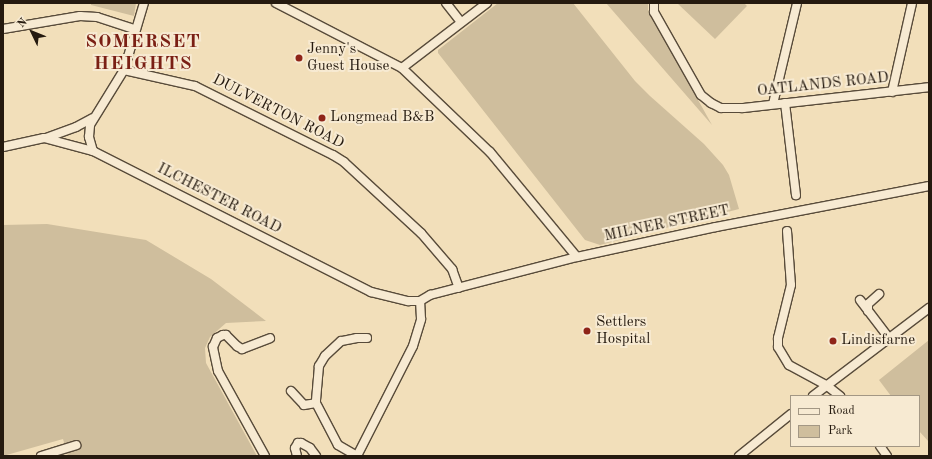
<!DOCTYPE html>
<html>
<head>
<meta charset="utf-8">
<style>
  body { margin:0 }
  #map { position:relative; width:932px; height:459px; overflow:hidden; background:#f2dfba; font-family:"Old Standard TT",serif }
  div>[style] { position:absolute }
  .green>* { inset:0; background:#cfbe9d }
  .roads { filter:drop-shadow(1px 0 #584b3a) drop-shadow(-1px 0 #584b3a) drop-shadow(0 1px #584b3a) drop-shadow(0 -1px #584b3a) }
  .minor>* { height:8px; margin:-4px; padding:0 4px; transform-origin:4px; border-radius:4px; background:#f7ead2 }
  .dots>* { width:11px; height:11px; translate:-50% -50%; box-sizing:border-box; border:2px solid #f7ead2; border-radius:50% }
  span { translate:-50% -50%; white-space:nowrap; text-align:center; line-height:1.15; -webkit-text-stroke:4px #f7ead2; paint-order:stroke }
  .poi-label { font-size:15px; color:#251a0f }
  .left { translate:0 -50%; text-align:left }
  .street-label { font-size:15px; color:#251a0f }
  .district-label { font-size:19px; color:#7a1f14; font-weight:700; letter-spacing:1px }
  .frame { position:absolute; inset:0; border:4px solid #251a0f; pointer-events:none }
  .legend { position:absolute; left:790px; top:395px; width:130px; height:52px; box-sizing:border-box; background:#f7ead2; border:1px solid #a39784; margin:0; padding:5px 7px; list-style:none; font-size:12px; color:#251a0f }
  .legend li { display:flex; align-items:center; gap:8px; height:20px }
  .legend b { width:20px; border:1px solid #a39784 }
  .north { position:absolute; left:12px; top:12px; width:40px; height:40px; -webkit-text-stroke:3px #f7ead2; paint-order:stroke; rotate:313deg; font-size:11px; font-weight:700; line-height:16px; text-align:center; color:#251a0f }
  .north::after { content:''; display:block; margin:auto; width:14px; height:18px; background:#251a0f; clip-path:polygon(50% 0,100% 100%,50% 72%,0 100%) }
</style>
</head>
<body>
<div id="map">
  <div class="green">
    <i style="clip-path:polygon(91px 3px,136px 3px,134px 16px,91px 5px)"></i>
    <i style="clip-path:polygon(498px 3px,573px 3px,635px 81px,650px 96px,704px 144px,723px 165px,729px 175px,739px 209px,600px 245px,585px 240px,438px 53px,438px 50px)"></i>
    <i style="clip-path:polygon(606px 3px,648px 3px,648px 10px,712px 125px)"></i>
    <i style="clip-path:polygon(677px 3px,744px 3px,747px 6px,715px 39px)"></i>
    <i style="clip-path:polygon(47px 224px,146px 240px,211px 279px,266px 321px,226px 323px,210px 337px,205px 348px,206px 363px,257px 456px,68px 456px,63px 439px,3px 456px,3px 225px)"></i>
    <i style="clip-path:polygon(929px 340px,929px 442px,919px 431px,919px 396px,891px 396px,879px 380px)"></i>
  </div>
  <div class="roads">
    <div class="minor">
      <i style="left:276px;top:3px;width:142px;rotate:27.3deg"></i>
      <i style="left:402px;top:68px;width:122px;rotate:43.7deg"></i>
      <i style="left:490px;top:152px;width:136px;rotate:50.4deg"></i>
      <i style="left:446px;top:3px;width:24px;rotate:52deg"></i>
      <i style="left:654px;top:3px;width:9px;rotate:90deg"></i>
      <i style="left:654px;top:12px;width:95px;rotate:60.5deg"></i>
      <i style="left:701px;top:95px;width:13px;rotate:39deg"></i>
      <i style="left:711px;top:103px;width:11px;rotate:27deg"></i>
      <i style="left:721px;top:108px;width:22px"></i>
      <i style="left:743px;top:108px;width:187px;rotate:-6.4deg"></i>
      <i style="left:3px;top:29px;width:78px;rotate:-9.6deg"></i>
      <i style="left:80px;top:16px;width:17px;rotate:3deg"></i>
      <i style="left:97px;top:17px;width:40px;rotate:18deg"></i>
      <i style="left:402px;top:68px;width:107px;rotate:-37.4deg"></i>
      <i style="left:124px;top:70px;width:73px;rotate:12.7deg"></i>
      <i style="left:195px;top:86px;width:154px;rotate:26.6deg"></i>
      <i style="left:333px;top:155px;width:13px;rotate:32deg"></i>
      <i style="left:344px;top:162px;width:105px;rotate:42.7deg"></i>
      <i style="left:421px;top:233px;width:48px;rotate:49.3deg"></i>
      <i style="left:452px;top:269px;width:20px;rotate:70deg"></i>
      <i style="left:892px;top:92px;width:91px;rotate:-77.3deg"></i>
      <i style="left:785px;top:103px;width:93px;rotate:83.2deg"></i>
      <i style="left:773px;top:104px;width:104px;rotate:-76.6deg"></i>
      <i style="left:46px;top:138px;width:32px;rotate:-20deg"></i>
      <i style="left:76px;top:127px;width:19px;rotate:-28deg"></i>
      <i style="left:3px;top:147px;width:42px;rotate:-12.4deg"></i>
      <i style="left:44px;top:138px;width:51px;rotate:14.9deg"></i>
      <i style="left:93px;top:151px;width:312px;rotate:26.9deg"></i>
      <i style="left:371px;top:292px;width:38px;rotate:14deg"></i>
      <i style="left:408px;top:301px;width:12px"></i>
      <i style="left:420px;top:301px;width:12px;rotate:-31deg"></i>
      <i style="left:430px;top:295px;width:152px;rotate:-14.5deg"></i>
      <i style="left:577px;top:257px;width:142px;rotate:-12.2deg"></i>
      <i style="left:716px;top:227px;width:217px;rotate:-10.9deg"></i>
      <i style="left:93px;top:151px;width:15px;rotate:-106deg"></i>
      <i style="left:89px;top:137px;width:12px;rotate:-85deg"></i>
      <i style="left:90px;top:125px;width:65px;rotate:-58.3deg"></i>
      <i style="left:124px;top:70px;width:70px;rotate:-73.4deg"></i>
      <i style="left:787px;top:231px;width:54px;rotate:85.8deg"></i>
      <i style="left:791px;top:285px;width:55px;rotate:103.8deg"></i>
      <i style="left:778px;top:338px;width:9px;rotate:90deg"></i>
      <i style="left:778px;top:347px;width:21px;rotate:59deg"></i>
      <i style="left:789px;top:365px;width:42px;rotate:28.4deg"></i>
      <i style="left:826px;top:385px;width:18px;rotate:38deg"></i>
      <i style="left:860px;top:300px;width:48px;rotate:52.7deg"></i>
      <i style="left:868px;top:311px;width:7px;rotate:-90deg"></i>
      <i style="left:868px;top:304px;width:15px;rotate:-42deg"></i>
      <i style="left:367px;top:338px;width:10px;rotate:180deg"></i>
      <i style="left:357px;top:338px;width:16px;rotate:169deg"></i>
      <i style="left:341px;top:341px;width:22px;rotate:137deg"></i>
      <i style="left:325px;top:356px;width:12px;rotate:121deg"></i>
      <i style="left:319px;top:366px;width:37px;rotate:95deg"></i>
      <i style="left:316px;top:403px;width:47px;rotate:62.4deg"></i>
      <i style="left:338px;top:445px;width:22px;rotate:30deg"></i>
      <i style="left:357px;top:456px;width:123px;rotate:-63deg"></i>
      <i style="left:413px;top:346px;width:28px;rotate:-73deg"></i>
      <i style="left:421px;top:319px;width:18px;rotate:-93deg"></i>
      <i style="left:291px;top:391px;width:19px;rotate:47deg"></i>
      <i style="left:304px;top:405px;width:12px;rotate:-9deg"></i>
      <i style="left:813px;top:396px;width:146px;rotate:-37.2deg"></i>
      <i style="left:880px;top:446px;width:12px;rotate:55deg"></i>
      <i style="left:41px;top:456px;width:37px;rotate:-17deg"></i>
      <i style="left:265px;top:456px;width:97px;rotate:-118.9deg"></i>
      <i style="left:218px;top:371px;width:25px;rotate:-102deg"></i>
      <i style="left:213px;top:347px;width:10px;rotate:-66deg"></i>
      <i style="left:217px;top:338px;width:7px;rotate:-27deg"></i>
      <i style="left:223px;top:335px;width:3px"></i>
      <i style="left:226px;top:335px;width:16px;rotate:45deg"></i>
      <i style="left:237px;top:346px;width:6px;rotate:31deg"></i>
      <i style="left:242px;top:349px;width:30px;rotate:-21deg"></i>
      <i style="left:297px;top:456px;width:8px;rotate:-104deg"></i>
      <i style="left:295px;top:448px;width:6px;rotate:-59deg"></i>
      <i style="left:298px;top:443px;width:3px"></i>
      <i style="left:301px;top:443px;width:10px;rotate:29deg"></i>
      <i style="left:310px;top:448px;width:10px;rotate:53deg"></i>
      <i style="left:739px;top:456px;width:67px;rotate:-38.9deg"></i>
    </div>
  </div>
  <div class="dots">
    <i style="left:299px;top:58px;background:#8f2418"></i>
    <i style="left:322px;top:118px;background:#8f2418"></i>
    <i style="left:587px;top:331px;background:#8f2418"></i>
    <i style="left:833px;top:341px;background:#8f2418"></i>
  </div>
  <div class="poi-label">
    <span class="left" style="left:307px;top:58px">Jenny's<br>Guest House</span>
    <span class="left" style="left:330px;top:118px">Longmead B&amp;B</span>
    <span class="left" style="left:596px;top:331px">Settlers<br>Hospital</span>
    <span class="left" style="left:841px;top:341px">Lindisfarne</span>
  </div>
  <div class="street-label">
    <span style="left:823px;top:85px;rotate:-6deg">OATLANDS ROAD</span>
    <span style="left:278px;top:112px;rotate:27deg">DULVERTON ROAD</span>
    <span style="left:219px;top:199px;rotate:27deg">ILCHESTER ROAD</span>
    <span style="left:667px;top:224px;rotate:-12deg">MILNER STREET</span>
  </div>
  <div class="district-label">
    <span style="left:143px;top:54px">SOMERSET<br>HEIGHTS</span>
  </div>
  <div class="frame"></div>
  <ul class="legend">
  <li><b style="height:5px;background:#f7ead2"></b>Road</li>
  <li><b style="height:11px;background:#cfbe9d"></b>Park</li>
  </ul>
  <div class="north">N</div>
</div>
</body>
</html>
